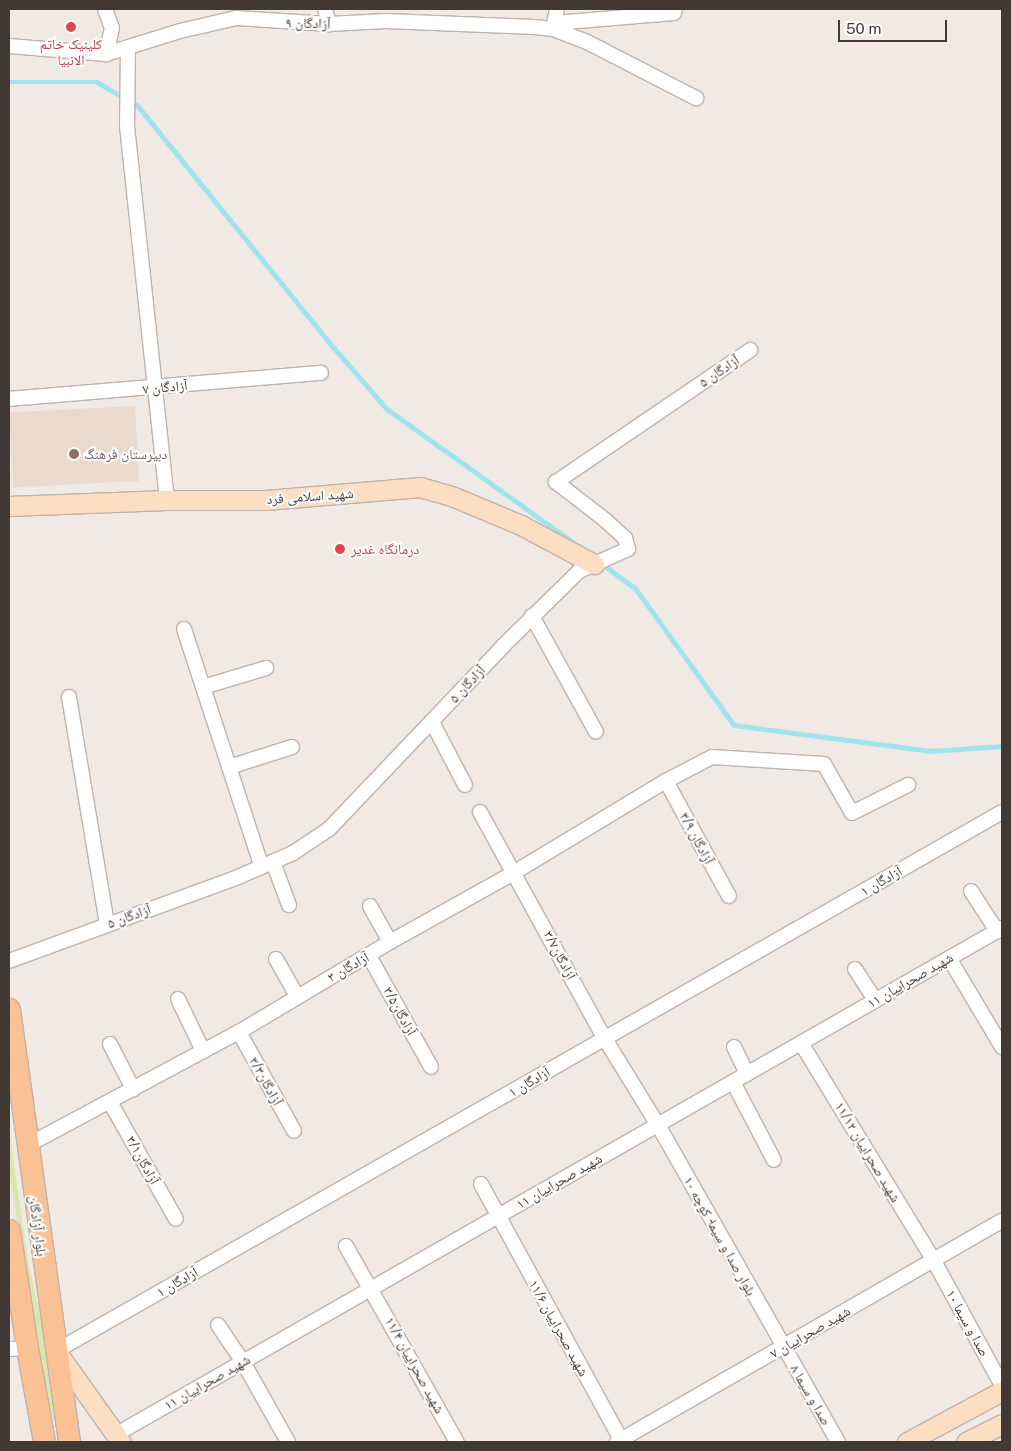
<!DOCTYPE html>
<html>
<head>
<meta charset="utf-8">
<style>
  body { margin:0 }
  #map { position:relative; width:1011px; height:1451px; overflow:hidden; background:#f1e9e4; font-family:"Public Sans","Noto Naskh Arabic",sans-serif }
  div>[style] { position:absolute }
  .education>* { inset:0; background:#eadace; transform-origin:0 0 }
  .green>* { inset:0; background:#dbe5ad }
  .stream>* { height:4.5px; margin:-2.25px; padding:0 2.25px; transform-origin:2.25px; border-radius:2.25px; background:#a1e3ed }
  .roads { filter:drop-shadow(1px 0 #bfb2aa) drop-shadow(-1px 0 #bfb2aa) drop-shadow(0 1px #bfb2aa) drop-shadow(0 -1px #bfb2aa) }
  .street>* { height:14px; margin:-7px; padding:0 7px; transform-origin:7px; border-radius:7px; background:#fff }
  .secondary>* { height:19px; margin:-9.5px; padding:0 9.5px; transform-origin:9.5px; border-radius:9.5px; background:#fcdec3 }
  .primary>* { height:21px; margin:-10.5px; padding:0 10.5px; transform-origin:10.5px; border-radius:10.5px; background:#fac194 }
  .dots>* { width:14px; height:14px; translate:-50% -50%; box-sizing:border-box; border:2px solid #fff; border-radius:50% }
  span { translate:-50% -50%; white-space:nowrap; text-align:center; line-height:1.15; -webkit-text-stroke:4px #fff; paint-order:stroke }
  .street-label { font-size:14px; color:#433934 }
  .health-label { font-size:14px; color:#be3a42 }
  .left { translate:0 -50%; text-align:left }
  .education-label { font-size:14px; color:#785e54 }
  .frame { position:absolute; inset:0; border:10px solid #433934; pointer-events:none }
  .scale { position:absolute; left:838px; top:20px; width:109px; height:22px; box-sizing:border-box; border:2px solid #433934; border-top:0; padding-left:6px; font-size:15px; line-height:18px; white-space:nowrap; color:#433934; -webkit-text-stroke:4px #fff; paint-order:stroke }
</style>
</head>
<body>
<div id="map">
  <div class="education">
    <i style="left:135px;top:406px;width:75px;height:126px;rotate:87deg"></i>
  </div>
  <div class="green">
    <i style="clip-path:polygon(9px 1129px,28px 1260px,44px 1335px,61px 1442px,45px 1392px,23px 1259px,9px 1169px)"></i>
  </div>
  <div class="stream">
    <i style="left:9px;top:82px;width:88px"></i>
    <i style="left:97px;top:82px;width:48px;rotate:30.3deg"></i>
    <i style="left:138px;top:106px;width:304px;rotate:51deg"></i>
    <i style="left:329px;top:342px;width:89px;rotate:49.1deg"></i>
    <i style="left:387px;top:409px;width:234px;rotate:35.6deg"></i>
    <i style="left:601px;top:563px;width:44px;rotate:36.6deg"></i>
    <i style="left:636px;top:589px;width:168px;rotate:54.2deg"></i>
    <i style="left:734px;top:725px;width:199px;rotate:7.5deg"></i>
    <i style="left:931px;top:751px;width:71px;rotate:-4deg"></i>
  </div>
  <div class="roads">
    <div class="street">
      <i style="left:105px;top:9px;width:20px;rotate:70deg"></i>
      <i style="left:112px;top:28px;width:27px;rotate:103deg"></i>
      <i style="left:325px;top:9px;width:16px;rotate:75deg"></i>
      <i style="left:555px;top:23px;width:119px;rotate:-4.8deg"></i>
      <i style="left:674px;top:13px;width:4px;rotate:-76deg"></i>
      <i style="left:553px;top:29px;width:20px;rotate:-79deg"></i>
      <i style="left:9px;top:46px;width:97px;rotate:4.7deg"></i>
      <i style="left:106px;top:54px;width:77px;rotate:-17.3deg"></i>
      <i style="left:180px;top:31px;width:57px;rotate:-13.1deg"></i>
      <i style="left:236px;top:18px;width:93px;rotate:3.7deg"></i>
      <i style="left:329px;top:24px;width:57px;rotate:-3deg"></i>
      <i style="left:386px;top:21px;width:148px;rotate:2.3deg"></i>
      <i style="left:534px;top:27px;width:19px;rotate:6deg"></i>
      <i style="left:553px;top:29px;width:36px;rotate:21deg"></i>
      <i style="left:587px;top:42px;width:123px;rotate:27.2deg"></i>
      <i style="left:128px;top:48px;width:78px;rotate:90.7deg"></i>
      <i style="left:127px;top:126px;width:376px;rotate:83.9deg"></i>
      <i style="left:9px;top:399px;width:313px;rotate:-4.8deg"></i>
      <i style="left:532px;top:616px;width:132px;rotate:61.1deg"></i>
      <i style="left:184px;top:629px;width:250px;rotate:71.9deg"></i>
      <i style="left:203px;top:687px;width:66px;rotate:-16.8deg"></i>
      <i style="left:69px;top:697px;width:231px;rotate:80.5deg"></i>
      <i style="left:432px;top:722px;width:71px;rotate:62.4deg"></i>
      <i style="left:229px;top:767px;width:66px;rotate:-17.6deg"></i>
      <i style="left:666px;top:781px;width:131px;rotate:61.3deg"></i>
      <i style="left:480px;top:812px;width:259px;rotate:61.2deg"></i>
      <i style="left:605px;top:1039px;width:101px;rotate:58.4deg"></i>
      <i style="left:658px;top:1125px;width:365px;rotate:60.4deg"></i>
      <i style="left:273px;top:862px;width:46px;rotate:69.6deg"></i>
      <i style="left:971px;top:891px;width:48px;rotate:57deg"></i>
      <i style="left:370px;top:906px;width:41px;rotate:60.9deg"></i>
      <i style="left:369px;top:956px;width:127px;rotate:60.8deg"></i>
      <i style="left:949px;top:958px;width:104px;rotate:59.2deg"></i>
      <i style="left:276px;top:959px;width:43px;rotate:60.4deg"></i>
      <i style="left:9px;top:961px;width:244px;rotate:-20.1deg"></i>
      <i style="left:238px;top:877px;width:60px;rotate:-23.6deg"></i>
      <i style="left:293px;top:853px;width:43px;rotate:-33.7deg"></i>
      <i style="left:329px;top:829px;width:253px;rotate:-46.4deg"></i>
      <i style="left:503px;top:646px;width:107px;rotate:-44.6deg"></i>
      <i style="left:579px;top:571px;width:54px;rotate:-24.2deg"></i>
      <i style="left:628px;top:549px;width:11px;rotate:-105deg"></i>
      <i style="left:625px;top:538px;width:28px;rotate:-138deg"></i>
      <i style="left:604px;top:519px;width:61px;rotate:-142.4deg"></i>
      <i style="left:556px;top:482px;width:235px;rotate:-34.2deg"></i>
      <i style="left:855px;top:969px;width:37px;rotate:57deg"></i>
      <i style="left:178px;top:999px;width:58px;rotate:64.3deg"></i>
      <i style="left:239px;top:1032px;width:113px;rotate:60.9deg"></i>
      <i style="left:801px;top:1043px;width:255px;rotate:58.6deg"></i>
      <i style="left:934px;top:1261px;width:141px;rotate:61.3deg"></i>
      <i style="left:110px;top:1044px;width:51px;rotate:62.9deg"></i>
      <i style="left:734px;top:1047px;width:30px;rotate:64deg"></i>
      <i style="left:733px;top:1082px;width:88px;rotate:62.3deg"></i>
      <i style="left:110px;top:1102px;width:134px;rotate:60.6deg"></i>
      <i style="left:26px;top:1146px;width:242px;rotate:-28.2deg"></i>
      <i style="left:239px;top:1032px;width:176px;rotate:-30.8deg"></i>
      <i style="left:390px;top:942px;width:143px;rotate:-29.2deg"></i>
      <i style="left:515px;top:872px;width:176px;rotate:-31.1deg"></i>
      <i style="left:666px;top:781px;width:52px;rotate:-27.6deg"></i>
      <i style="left:712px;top:757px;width:112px;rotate:3.6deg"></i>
      <i style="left:824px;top:764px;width:56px;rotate:60.3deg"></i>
      <i style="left:852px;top:813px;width:63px;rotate:-26.6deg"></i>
      <i style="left:481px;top:1184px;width:294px;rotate:61.3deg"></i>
      <i style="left:346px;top:1246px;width:225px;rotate:60.5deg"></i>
      <i style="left:218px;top:1325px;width:45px;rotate:56deg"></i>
      <i style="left:243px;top:1362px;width:92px;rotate:60.6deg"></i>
      <i style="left:9px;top:1349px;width:18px;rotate:-3deg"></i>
      <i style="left:56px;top:1351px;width:1089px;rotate:-29.67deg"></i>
      <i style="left:115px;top:1435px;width:1022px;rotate:-29.75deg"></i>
      <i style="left:617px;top:1442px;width:444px;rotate:-29.9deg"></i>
    </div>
    <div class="secondary">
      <i style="left:9px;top:506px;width:158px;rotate:-2.2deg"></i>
      <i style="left:167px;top:500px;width:99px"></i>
      <i style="left:266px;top:500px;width:155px;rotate:-4.8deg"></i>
      <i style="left:420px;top:487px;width:35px;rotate:16deg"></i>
      <i style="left:454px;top:497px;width:73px;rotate:22.7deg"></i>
      <i style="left:521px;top:525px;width:83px;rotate:28.1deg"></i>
      <i style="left:56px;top:1351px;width:112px;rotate:54.5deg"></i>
      <i style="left:907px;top:1442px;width:108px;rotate:-28.2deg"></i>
      <i style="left:966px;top:1442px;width:40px;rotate:-26.6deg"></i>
    </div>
    <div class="primary">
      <i style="left:9px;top:1009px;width:437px;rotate:82.1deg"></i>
      <i style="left:9px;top:1230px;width:119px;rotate:81.3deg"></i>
      <i style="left:27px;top:1348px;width:96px;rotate:79.7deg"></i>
    </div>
  </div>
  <div class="dots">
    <i style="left:71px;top:27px;background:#e0444e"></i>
    <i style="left:74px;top:454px;background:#8d6e63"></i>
    <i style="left:340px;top:549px;background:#e0444e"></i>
  </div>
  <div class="street-label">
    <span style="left:308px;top:23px;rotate:1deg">آزادگان ۹</span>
    <span style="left:719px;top:371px;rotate:-34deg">آزادگان ۵</span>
    <span style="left:165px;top:387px;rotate:-5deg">آزادگان ۷</span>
    <span style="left:310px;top:496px;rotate:-4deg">شهید اسلامی فرد</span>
    <span style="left:467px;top:684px;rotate:-47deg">آزادگان ۵</span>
    <span style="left:697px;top:838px;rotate:62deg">آزادگان ۳/۹</span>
    <span style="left:881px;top:881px;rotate:-30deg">آزادگان ۱</span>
    <span style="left:129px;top:916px;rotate:-20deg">آزادگان ۵</span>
    <span style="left:560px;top:955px;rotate:62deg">آزادگان۳/۷</span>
    <span style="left:348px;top:967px;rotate:-30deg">آزادگان ۳</span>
    <span style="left:910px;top:980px;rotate:-30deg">شهید صحراییان ۱۱</span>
    <span style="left:400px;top:1011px;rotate:61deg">آزادگان۳/۵</span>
    <span style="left:266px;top:1081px;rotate:61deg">آزادگان۳/۳</span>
    <span style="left:529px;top:1082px;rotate:-30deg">آزادگان ۱</span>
    <span style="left:868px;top:1152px;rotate:59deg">شهید صحراییان ۱۱/۱۲</span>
    <span style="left:143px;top:1160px;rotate:61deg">آزادگان۳/۱</span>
    <span style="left:559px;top:1181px;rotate:-30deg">شهید صحراییان ۱۱</span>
    <span style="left:38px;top:1226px;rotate:82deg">بلوار آزادگان</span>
    <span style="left:720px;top:1236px;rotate:61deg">بلوار صدا و سيما- كوچه ١٠</span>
    <span style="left:177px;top:1282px;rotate:-30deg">آزادگان ۱</span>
    <span style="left:968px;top:1323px;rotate:61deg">صدا و سیما ۱۰</span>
    <span style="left:559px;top:1328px;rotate:61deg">شهید صحراییان ۱۱/۶</span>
    <span style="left:810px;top:1332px;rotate:-30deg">شهید صحراییان ۷</span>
    <span style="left:415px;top:1365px;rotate:61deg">شهید صحراییان ۱۱/۴</span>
    <span style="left:207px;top:1382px;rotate:-30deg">شهید صحراییان ۱۱</span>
    <span style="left:811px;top:1395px;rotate:60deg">صدا و سیما ۸</span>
  </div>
  <div class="health-label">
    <span style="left:71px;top:52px">کلینیک خاتم<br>الانبیا</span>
    <span class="left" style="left:351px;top:549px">درمانگاه غدیر</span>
  </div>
  <div class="education-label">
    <span class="left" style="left:84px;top:454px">دبیرستان فرهنگ</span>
  </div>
  <div class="frame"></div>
  <div class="scale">50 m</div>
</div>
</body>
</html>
